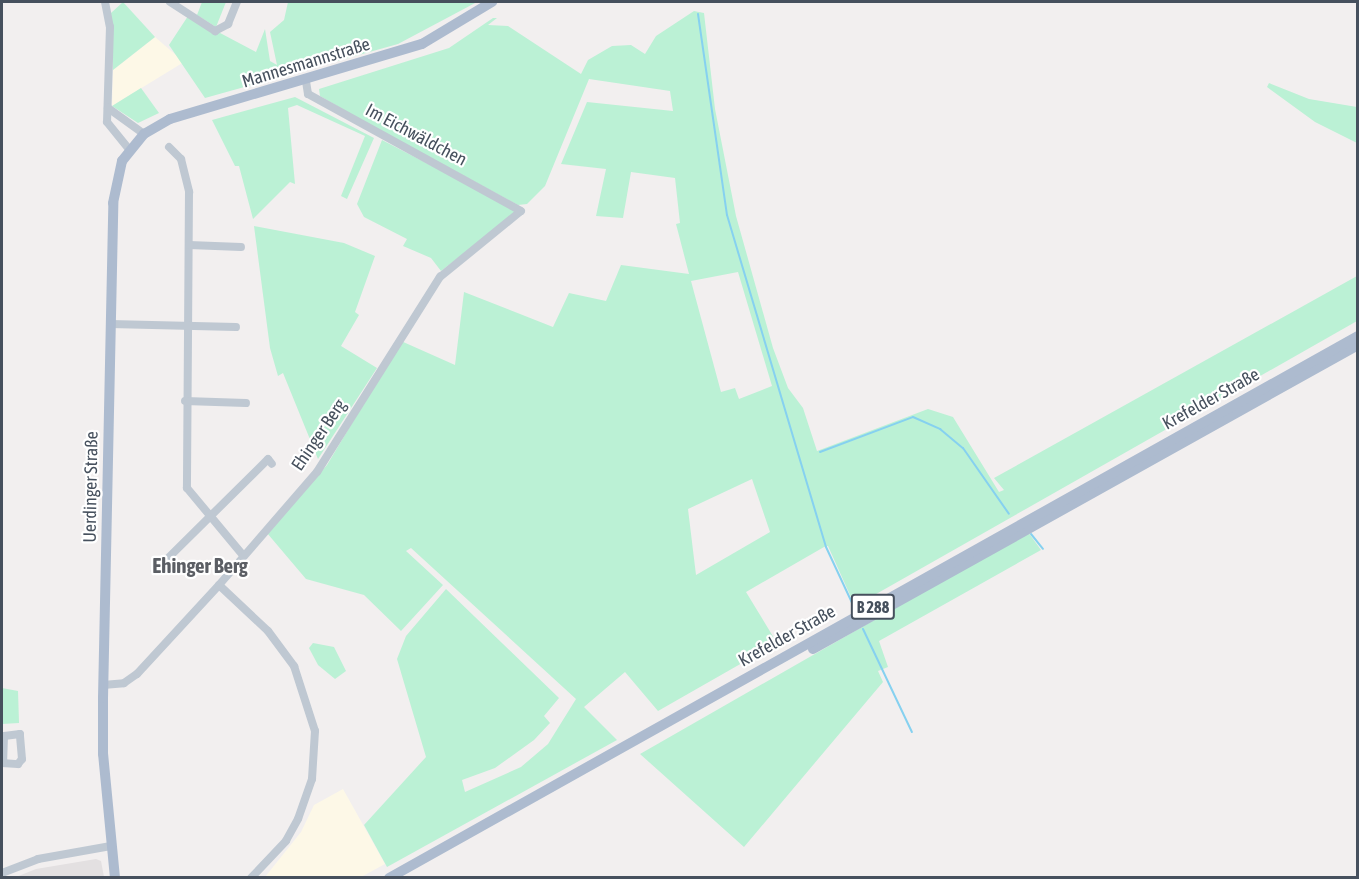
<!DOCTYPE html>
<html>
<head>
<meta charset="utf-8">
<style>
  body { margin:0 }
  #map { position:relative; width:1359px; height:879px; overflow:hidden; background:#f2efef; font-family:"Asap Condensed",sans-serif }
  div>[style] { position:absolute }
  .commercial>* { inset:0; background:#fdf8e7 }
  .education>* { inset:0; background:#e3e0e1 }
  .green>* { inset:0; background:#bbf1d5 }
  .stream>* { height:2px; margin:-1px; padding:0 1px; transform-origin:1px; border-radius:1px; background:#86d1f0 }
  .minor>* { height:8px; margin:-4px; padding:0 4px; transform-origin:4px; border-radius:4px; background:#bfc8d2 }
  .major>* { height:10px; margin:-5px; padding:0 5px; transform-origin:5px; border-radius:5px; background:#adbbcf }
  span { translate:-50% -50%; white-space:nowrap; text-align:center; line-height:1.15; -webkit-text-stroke:4.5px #fff; paint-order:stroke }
  .shield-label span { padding:2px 4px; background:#fff; border:2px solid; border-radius:4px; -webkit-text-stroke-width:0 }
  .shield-label { font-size:16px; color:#46505d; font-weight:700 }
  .street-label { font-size:18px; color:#46505d }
  .quarter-label { font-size:21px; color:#5b5e64; font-weight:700 }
  .frame { position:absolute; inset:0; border:3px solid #46505d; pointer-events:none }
</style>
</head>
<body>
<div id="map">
  <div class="commercial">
    <i style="clip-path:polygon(155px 37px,184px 62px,112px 106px,113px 70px)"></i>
    <i style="clip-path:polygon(343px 789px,385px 864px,361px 877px,265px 877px,301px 832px,314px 805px)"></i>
  </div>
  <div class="education">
    <i style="clip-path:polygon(96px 859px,101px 861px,104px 877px,16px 877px,36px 869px)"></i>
  </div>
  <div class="green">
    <i style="clip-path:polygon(123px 2px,155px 37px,113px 70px,111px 13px)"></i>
    <i style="clip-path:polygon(202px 2px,226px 2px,216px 27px,197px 15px)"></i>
    <i style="clip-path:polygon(288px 2px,477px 2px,398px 44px,205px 98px,169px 45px,188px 16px,256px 52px,265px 29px,270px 61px,277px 65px,270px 32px,284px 20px)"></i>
    <i style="clip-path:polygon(evenodd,694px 11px,704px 13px,715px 109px,736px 216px,773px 348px,788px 388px,803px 408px,817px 451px,928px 409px,953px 417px,999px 492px,1004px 490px,994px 478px,1357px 276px,1357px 321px,855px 606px,828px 546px,824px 547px,746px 592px,777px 643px,658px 711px,625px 672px,584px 707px,617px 740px,387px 867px,364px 825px,426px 757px,397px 659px,406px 636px,446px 589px,559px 698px,544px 716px,550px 723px,534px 740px,495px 768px,462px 780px,465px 792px,521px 767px,548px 744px,576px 699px,411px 548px,406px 551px,443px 585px,401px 631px,364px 595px,306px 579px,267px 533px,327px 465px,401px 341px,455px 365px,464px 292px,553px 327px,569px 293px,606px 301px,621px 265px,689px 274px,676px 224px,680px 223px,675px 178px,631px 172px,623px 218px,596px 216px,606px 169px,561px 164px,587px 102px,673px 111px,670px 91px,589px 79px,545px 186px,527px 204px,518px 205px,377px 129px,320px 96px,319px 89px,449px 48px,493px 18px,497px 18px,488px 25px,508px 26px,581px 74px,588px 60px,612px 46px,631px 45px,645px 54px,656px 36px,694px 11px,738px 272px,772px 386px,739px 399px,735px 388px,721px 392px,691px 281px,738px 272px,694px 11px,752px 479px,770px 532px,696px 575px,688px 509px,752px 479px)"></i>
    <i style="clip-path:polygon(1269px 83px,1309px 99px,1357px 107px,1357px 143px,1315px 122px,1267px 87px)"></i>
    <i style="clip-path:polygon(141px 88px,159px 113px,138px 123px,112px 106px)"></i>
    <i style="clip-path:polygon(295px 97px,374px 138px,347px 199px,341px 196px,365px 136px,297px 105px,288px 108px,295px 184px,290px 182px,253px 219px,239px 166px,235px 166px,212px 120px)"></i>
    <i style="clip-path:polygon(382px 140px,515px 209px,516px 213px,441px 271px,431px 258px,403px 246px,407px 239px,364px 217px,357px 204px)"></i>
    <i style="clip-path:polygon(254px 226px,344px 243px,375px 256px,355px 312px,359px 315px,341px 346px,377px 368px,318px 459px,283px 373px,278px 376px,270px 348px)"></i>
    <i style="clip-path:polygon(1028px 532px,1041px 550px,879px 641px,888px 667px,878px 671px,883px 682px,744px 847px,640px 754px)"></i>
    <i style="clip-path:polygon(313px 643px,334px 647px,346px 671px,335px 679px,318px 665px,309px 648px)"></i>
    <i style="clip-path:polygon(2px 688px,18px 691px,19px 723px,2px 724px)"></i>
  </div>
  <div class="stream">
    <i style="left:698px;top:14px;width:203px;rotate:81.8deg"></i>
    <i style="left:727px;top:215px;width:346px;rotate:73.4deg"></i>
    <i style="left:826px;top:547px;width:64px;rotate:65deg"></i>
    <i style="left:820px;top:452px;width:99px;rotate:-20.6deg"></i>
    <i style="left:913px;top:417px;width:30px;rotate:24deg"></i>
    <i style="left:940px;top:429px;width:30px;rotate:40deg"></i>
    <i style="left:963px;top:448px;width:80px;rotate:55.1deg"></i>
    <i style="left:1031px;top:534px;width:19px;rotate:51deg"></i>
    <i style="left:863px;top:629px;width:114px;rotate:64.6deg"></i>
  </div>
  <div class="minor">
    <i style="left:105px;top:2px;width:25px;rotate:79deg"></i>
    <i style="left:110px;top:27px;width:95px;rotate:91.8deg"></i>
    <i style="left:107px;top:122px;width:35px;rotate:51deg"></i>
    <i style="left:170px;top:2px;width:54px;rotate:32.8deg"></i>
    <i style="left:215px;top:31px;width:15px;rotate:-28deg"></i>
    <i style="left:228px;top:24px;width:24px;rotate:-68deg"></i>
    <i style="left:108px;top:108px;width:44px;rotate:35.8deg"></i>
    <i style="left:169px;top:147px;width:17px;rotate:45deg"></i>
    <i style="left:181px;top:159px;width:34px;rotate:76deg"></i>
    <i style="left:189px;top:192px;width:296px;rotate:90.4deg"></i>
    <i style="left:187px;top:488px;width:86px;rotate:50.2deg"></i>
    <i style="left:189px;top:245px;width:52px;rotate:2.2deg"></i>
    <i style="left:110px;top:324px;width:126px;rotate:1.4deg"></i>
    <i style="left:185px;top:401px;width:61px;rotate:1.9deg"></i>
    <i style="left:155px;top:571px;width:159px;rotate:-44.7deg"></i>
    <i style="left:268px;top:459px;width:6px;rotate:51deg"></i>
    <i style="left:219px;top:585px;width:67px;rotate:43.2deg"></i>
    <i style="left:268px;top:631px;width:44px;rotate:53.4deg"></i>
    <i style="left:294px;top:666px;width:68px;rotate:72.1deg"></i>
    <i style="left:315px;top:731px;width:48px;rotate:93.6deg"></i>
    <i style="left:312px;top:779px;width:42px;rotate:109.3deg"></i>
    <i style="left:298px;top:819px;width:25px;rotate:119deg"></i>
    <i style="left:286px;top:841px;width:51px;rotate:133.4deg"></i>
    <i style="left:103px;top:685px;width:21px;rotate:-5deg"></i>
    <i style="left:124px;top:683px;width:16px;rotate:-35deg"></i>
    <i style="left:137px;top:674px;width:121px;rotate:-47.3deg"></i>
    <i style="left:219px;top:585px;width:150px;rotate:-49.1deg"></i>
    <i style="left:317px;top:472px;width:231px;rotate:-57.8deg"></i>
    <i style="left:440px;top:277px;width:104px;rotate:-39.2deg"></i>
    <i style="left:521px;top:211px;width:243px;rotate:-151.2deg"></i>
    <i style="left:308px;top:94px;width:13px;rotate:-99deg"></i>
    <i style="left:2px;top:763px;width:16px;rotate:4deg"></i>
    <i style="left:18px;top:764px;width:6px;rotate:-51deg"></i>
    <i style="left:22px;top:759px;width:25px;rotate:-95deg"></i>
    <i style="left:20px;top:734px;width:16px;rotate:173deg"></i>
    <i style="left:4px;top:736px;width:26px;rotate:92deg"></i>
    <i style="left:2px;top:873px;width:39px;rotate:-21deg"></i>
    <i style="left:38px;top:859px;width:74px;rotate:-10.1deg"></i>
  </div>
  <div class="major">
    <i style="left:813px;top:649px;width:624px;rotate:-29.15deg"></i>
    <i style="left:115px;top:878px;width:125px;rotate:-95.5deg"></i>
    <i style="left:103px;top:754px;width:56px;rotate:-90deg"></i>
    <i style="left:103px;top:698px;width:495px;rotate:-88.8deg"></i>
    <i style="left:113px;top:203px;width:43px;rotate:-77.9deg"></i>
    <i style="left:122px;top:161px;width:35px;rotate:-51deg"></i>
    <i style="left:144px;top:134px;width:30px;rotate:-30deg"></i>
    <i style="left:170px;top:119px;width:263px;rotate:-16.6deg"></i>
    <i style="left:422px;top:44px;width:82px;rotate:-31deg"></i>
    <i style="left:389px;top:878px;width:1110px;rotate:-29.22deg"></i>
  </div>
  <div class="shield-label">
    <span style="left:873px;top:607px">B 288</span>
  </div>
  <div class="street-label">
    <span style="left:306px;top:63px;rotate:-17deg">Mannesmannstraße</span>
    <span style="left:416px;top:135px;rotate:28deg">Im Eichwäldchen</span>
    <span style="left:1211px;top:399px;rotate:-29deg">Krefelder Straße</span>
    <span style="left:319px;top:435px;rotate:-56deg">Ehinger Berg</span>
    <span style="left:91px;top:487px;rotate:-89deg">Uerdinger Straße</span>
    <span style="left:787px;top:636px;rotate:-29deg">Krefelder Straße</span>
  </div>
  <div class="quarter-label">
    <span style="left:200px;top:565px">Ehinger Berg</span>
  </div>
  <div class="frame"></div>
</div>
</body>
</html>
